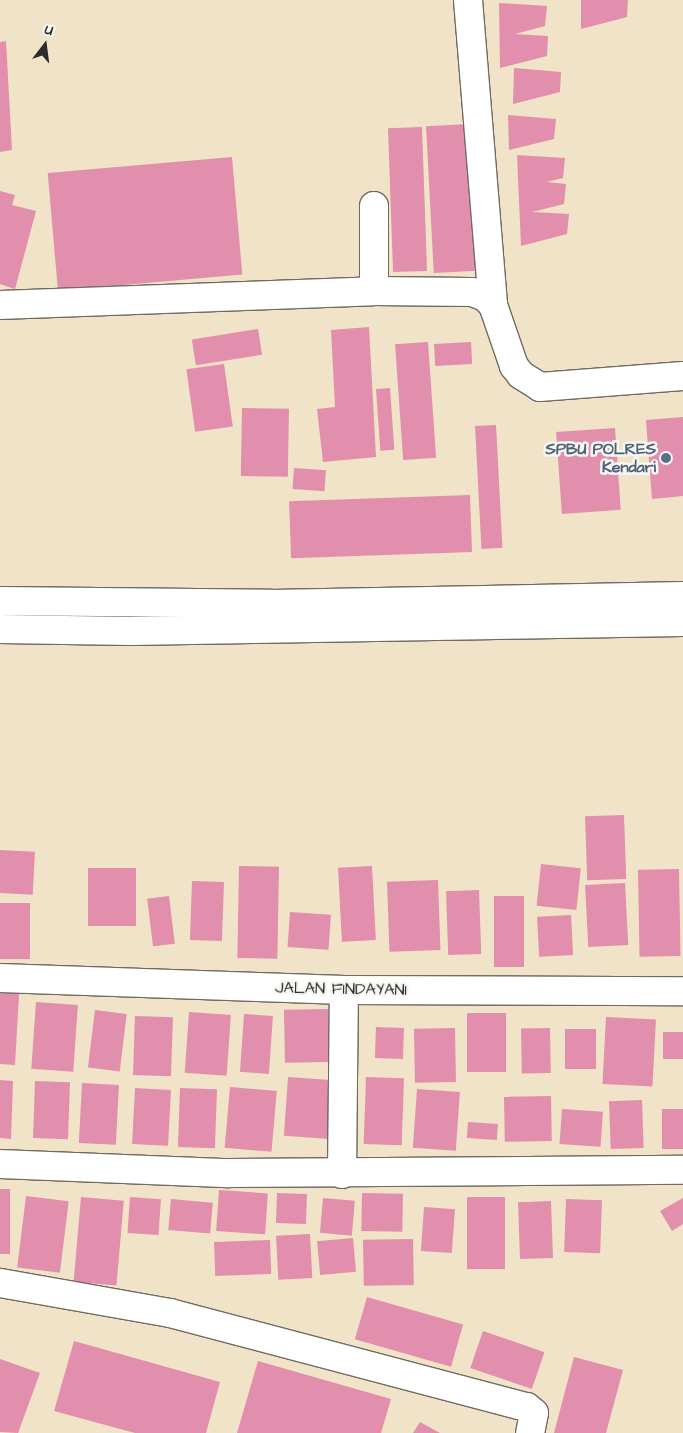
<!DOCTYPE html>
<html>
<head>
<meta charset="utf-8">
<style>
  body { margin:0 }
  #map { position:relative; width:683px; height:1433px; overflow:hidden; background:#f0e3c7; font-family:"Architects Daughter",sans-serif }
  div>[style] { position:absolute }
  .building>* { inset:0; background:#e28ead; transform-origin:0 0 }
  .roads { filter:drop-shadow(1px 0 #706b62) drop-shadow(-1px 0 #706b62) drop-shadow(0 1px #706b62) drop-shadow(0 -1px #706b62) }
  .minor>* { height:28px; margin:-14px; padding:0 14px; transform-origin:14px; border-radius:14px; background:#fff }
  .dots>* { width:14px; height:14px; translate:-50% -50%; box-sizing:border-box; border:2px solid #f6f6f2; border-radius:50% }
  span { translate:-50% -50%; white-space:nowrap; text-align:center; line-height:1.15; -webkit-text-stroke:5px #f6f6f2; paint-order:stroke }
  .service-label { font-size:16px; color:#4e5e75; font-weight:700 }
  .right { translate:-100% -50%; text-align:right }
  .street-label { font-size:16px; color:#2b2b2b }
  .north { position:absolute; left:20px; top:20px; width:50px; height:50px; -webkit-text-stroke:4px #f6f6f2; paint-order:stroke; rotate:15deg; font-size:14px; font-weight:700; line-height:20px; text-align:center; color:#2b2b2b }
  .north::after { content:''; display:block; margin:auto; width:18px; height:22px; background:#2b2b2b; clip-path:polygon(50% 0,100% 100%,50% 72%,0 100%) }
</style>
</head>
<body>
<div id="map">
  <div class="building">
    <i style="clip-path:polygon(581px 0,628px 0,627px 17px,581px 29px)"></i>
    <i style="clip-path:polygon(499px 3px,547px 6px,545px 26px,515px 34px,548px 36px,547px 56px,500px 68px)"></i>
    <i style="clip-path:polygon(6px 41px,12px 150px,0 152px,0 42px)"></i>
    <i style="clip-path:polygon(514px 68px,561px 72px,560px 92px,513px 104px)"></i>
    <i style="clip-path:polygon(508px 115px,556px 119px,554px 139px,509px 150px)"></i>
    <i style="left:469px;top:124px;width:147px;height:43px;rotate:87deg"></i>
    <i style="left:422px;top:127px;width:144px;height:34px;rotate:88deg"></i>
    <i style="clip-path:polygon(517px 155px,565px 158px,563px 178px,547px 182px,566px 184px,564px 204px,532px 212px,569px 214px,567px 234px,521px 246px)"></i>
    <i style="left:232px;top:157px;width:118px;height:185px;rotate:85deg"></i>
    <i style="clip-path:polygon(0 191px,15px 195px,12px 205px,36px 211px,15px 289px,0 284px)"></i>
    <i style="clip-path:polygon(369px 327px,376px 457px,323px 462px,317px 409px,335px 407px,331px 330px)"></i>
    <i style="left:258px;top:329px;width:26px;height:67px;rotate:81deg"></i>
    <i style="left:428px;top:342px;width:116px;height:33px;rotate:86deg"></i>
    <i style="left:471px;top:342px;width:22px;height:37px;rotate:87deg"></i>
    <i style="left:224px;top:364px;width:63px;height:38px;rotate:82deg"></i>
    <i style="left:390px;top:388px;width:62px;height:14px;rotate:86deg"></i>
    <i style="left:242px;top:408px;width:47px;height:68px;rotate:1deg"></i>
    <i style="clip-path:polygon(683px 417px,683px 496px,652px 499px,646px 420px)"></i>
    <i style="left:496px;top:425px;width:123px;height:21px;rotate:87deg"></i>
    <i style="left:615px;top:428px;width:82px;height:59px;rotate:86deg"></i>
    <i style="left:294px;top:468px;width:32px;height:21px;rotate:4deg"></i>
    <i style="left:470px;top:495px;width:57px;height:181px;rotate:88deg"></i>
    <i style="left:624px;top:815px;width:64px;height:39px;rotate:88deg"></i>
    <i style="left:0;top:850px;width:35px;height:43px;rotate:3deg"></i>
    <i style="left:541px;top:864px;width:40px;height:42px;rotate:6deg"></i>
    <i style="left:239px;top:866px;width:40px;height:92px;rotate:1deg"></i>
    <i style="left:372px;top:866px;width:74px;height:34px;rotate:87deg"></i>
    <i style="left:88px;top:868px;width:48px;height:58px"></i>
    <i style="left:679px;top:869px;width:87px;height:41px;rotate:89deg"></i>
    <i style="left:438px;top:880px;width:70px;height:51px;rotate:88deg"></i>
    <i style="left:192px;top:881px;width:32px;height:59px;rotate:2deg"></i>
    <i style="left:625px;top:883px;width:62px;height:40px;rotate:87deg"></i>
    <i style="left:479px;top:890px;width:64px;height:33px;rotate:88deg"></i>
    <i style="left:169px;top:896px;width:48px;height:22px;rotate:83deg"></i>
    <i style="left:494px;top:896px;width:30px;height:71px"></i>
    <i style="left:0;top:903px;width:30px;height:56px"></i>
    <i style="left:290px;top:912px;width:41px;height:35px;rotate:4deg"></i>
    <i style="left:571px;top:915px;width:40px;height:34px;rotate:87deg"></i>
    <i style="clip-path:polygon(0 993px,19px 994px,15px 1065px,0 1064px)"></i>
    <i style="left:36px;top:1002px;width:42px;height:67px;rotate:4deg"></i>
    <i style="left:328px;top:1009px;width:53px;height:44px;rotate:89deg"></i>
    <i style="left:95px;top:1010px;width:32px;height:58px;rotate:7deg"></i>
    <i style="left:189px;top:1012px;width:42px;height:61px;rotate:4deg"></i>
    <i style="left:467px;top:1013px;width:39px;height:59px"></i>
    <i style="left:244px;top:1014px;width:29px;height:58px;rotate:4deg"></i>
    <i style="left:135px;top:1016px;width:38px;height:59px;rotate:2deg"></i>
    <i style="left:606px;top:1017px;width:50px;height:67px;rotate:3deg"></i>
    <i style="left:376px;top:1027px;width:28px;height:31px;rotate:2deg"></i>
    <i style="left:455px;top:1028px;width:54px;height:41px;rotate:89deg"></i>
    <i style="left:550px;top:1028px;width:45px;height:29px;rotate:89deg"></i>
    <i style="left:565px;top:1029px;width:31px;height:40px"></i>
    <i style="left:663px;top:1032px;width:20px;height:27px"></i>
    <i style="left:288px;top:1077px;width:46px;height:59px;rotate:4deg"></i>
    <i style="left:366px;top:1077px;width:38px;height:67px;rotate:2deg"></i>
    <i style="clip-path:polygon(0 1080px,13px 1081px,11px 1139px,0 1138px)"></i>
    <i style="left:35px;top:1081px;width:35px;height:57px;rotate:2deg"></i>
    <i style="left:82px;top:1083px;width:37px;height:60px;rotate:3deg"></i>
    <i style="left:230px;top:1087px;width:47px;height:61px;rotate:5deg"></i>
    <i style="left:135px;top:1088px;width:36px;height:56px;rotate:3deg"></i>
    <i style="left:180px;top:1088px;width:37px;height:59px;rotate:2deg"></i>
    <i style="left:417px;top:1089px;width:43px;height:59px;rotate:4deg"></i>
    <i style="left:551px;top:1096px;width:45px;height:47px;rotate:89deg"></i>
    <i style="left:642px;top:1100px;width:48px;height:33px;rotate:88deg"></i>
    <i style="left:562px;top:1109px;width:41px;height:35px;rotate:4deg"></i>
    <i style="left:683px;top:1109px;width:40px;height:21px;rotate:90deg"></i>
    <i style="left:468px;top:1122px;width:30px;height:16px;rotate:4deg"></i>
    <i style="left:0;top:1189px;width:10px;height:65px"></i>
    <i style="left:219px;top:1190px;width:49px;height:41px;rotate:4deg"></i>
    <i style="left:277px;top:1193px;width:30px;height:30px;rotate:2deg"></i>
    <i style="left:362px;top:1193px;width:41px;height:38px;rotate:1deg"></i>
    <i style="left:26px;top:1196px;width:43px;height:72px;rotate:7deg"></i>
    <i style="left:81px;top:1197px;width:43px;height:85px;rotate:5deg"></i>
    <i style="left:130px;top:1197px;width:31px;height:36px;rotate:4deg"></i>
    <i style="left:467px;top:1197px;width:38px;height:72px"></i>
    <i style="left:323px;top:1198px;width:32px;height:35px;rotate:5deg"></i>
    <i style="clip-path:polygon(683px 1198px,683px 1224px,672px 1231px,660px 1211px)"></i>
    <i style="left:171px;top:1199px;width:42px;height:31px;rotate:5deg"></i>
    <i style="left:566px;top:1199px;width:36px;height:53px;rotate:2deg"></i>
    <i style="left:551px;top:1201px;width:57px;height:33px;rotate:88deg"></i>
    <i style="left:424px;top:1207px;width:31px;height:44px;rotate:4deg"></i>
    <i style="left:310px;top:1234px;width:44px;height:34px;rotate:87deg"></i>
    <i style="left:353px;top:1238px;width:34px;height:36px;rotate:85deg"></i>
    <i style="left:413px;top:1239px;width:46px;height:50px;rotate:89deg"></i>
    <i style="left:270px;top:1240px;width:34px;height:56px;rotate:88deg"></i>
    <i style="left:367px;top:1297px;width:100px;height:44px;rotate:16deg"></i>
    <i style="left:483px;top:1331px;width:65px;height:39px;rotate:19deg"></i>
    <i style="clip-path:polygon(74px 1341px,220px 1382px,206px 1433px,135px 1433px,54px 1411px)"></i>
    <i style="clip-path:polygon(574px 1357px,623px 1370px,606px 1433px,554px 1433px)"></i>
    <i style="clip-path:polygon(0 1359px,40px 1373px,18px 1433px,0 1432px)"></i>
    <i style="clip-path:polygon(258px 1361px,391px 1399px,381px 1433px,237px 1433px)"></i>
    <i style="clip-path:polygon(420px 1422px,440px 1433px,413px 1433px)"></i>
  </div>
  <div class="roads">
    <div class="minor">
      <i style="left:468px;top:0;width:306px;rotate:85.3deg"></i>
      <i style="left:374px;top:291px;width:85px;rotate:-90deg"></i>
      <i style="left:0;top:305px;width:374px;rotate:-2.1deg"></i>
      <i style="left:374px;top:291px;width:98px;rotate:0.6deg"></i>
      <i style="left:472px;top:292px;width:14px;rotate:21deg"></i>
      <i style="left:485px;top:297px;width:11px;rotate:45deg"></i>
      <i style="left:493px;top:305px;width:65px;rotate:71deg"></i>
      <i style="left:514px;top:366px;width:11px;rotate:52deg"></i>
      <i style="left:521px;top:375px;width:22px;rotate:32deg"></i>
      <i style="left:540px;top:387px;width:143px;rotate:-4.4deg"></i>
      <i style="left:0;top:601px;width:271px;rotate:0.6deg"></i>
      <i style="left:271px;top:604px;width:412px;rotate:-1.1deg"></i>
      <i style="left:0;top:629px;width:130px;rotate:0.9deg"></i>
      <i style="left:130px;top:631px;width:553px;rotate:-0.93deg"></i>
      <i style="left:0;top:978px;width:344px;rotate:2deg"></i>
      <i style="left:344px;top:990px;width:339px;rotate:0.2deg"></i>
      <i style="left:0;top:1164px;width:229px;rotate:2.3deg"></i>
      <i style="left:229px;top:1173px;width:454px;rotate:-0.4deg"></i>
      <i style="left:342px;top:1174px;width:184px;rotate:-89.4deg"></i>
      <i style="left:0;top:1283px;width:173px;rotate:10deg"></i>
      <i style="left:170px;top:1313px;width:369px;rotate:14.8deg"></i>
      <i style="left:527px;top:1407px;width:9px;rotate:41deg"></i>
      <i style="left:534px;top:1413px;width:20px;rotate:101deg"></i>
    </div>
  </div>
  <div class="dots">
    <i style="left:666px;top:458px;background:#5c6f8a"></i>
  </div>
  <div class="service-label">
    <span class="right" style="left:656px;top:458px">SPBU POLRES<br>Kendari</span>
  </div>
  <div class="street-label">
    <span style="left:341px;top:989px;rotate:1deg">JALAN FINDAYANI</span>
  </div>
  <div class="north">U</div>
</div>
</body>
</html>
